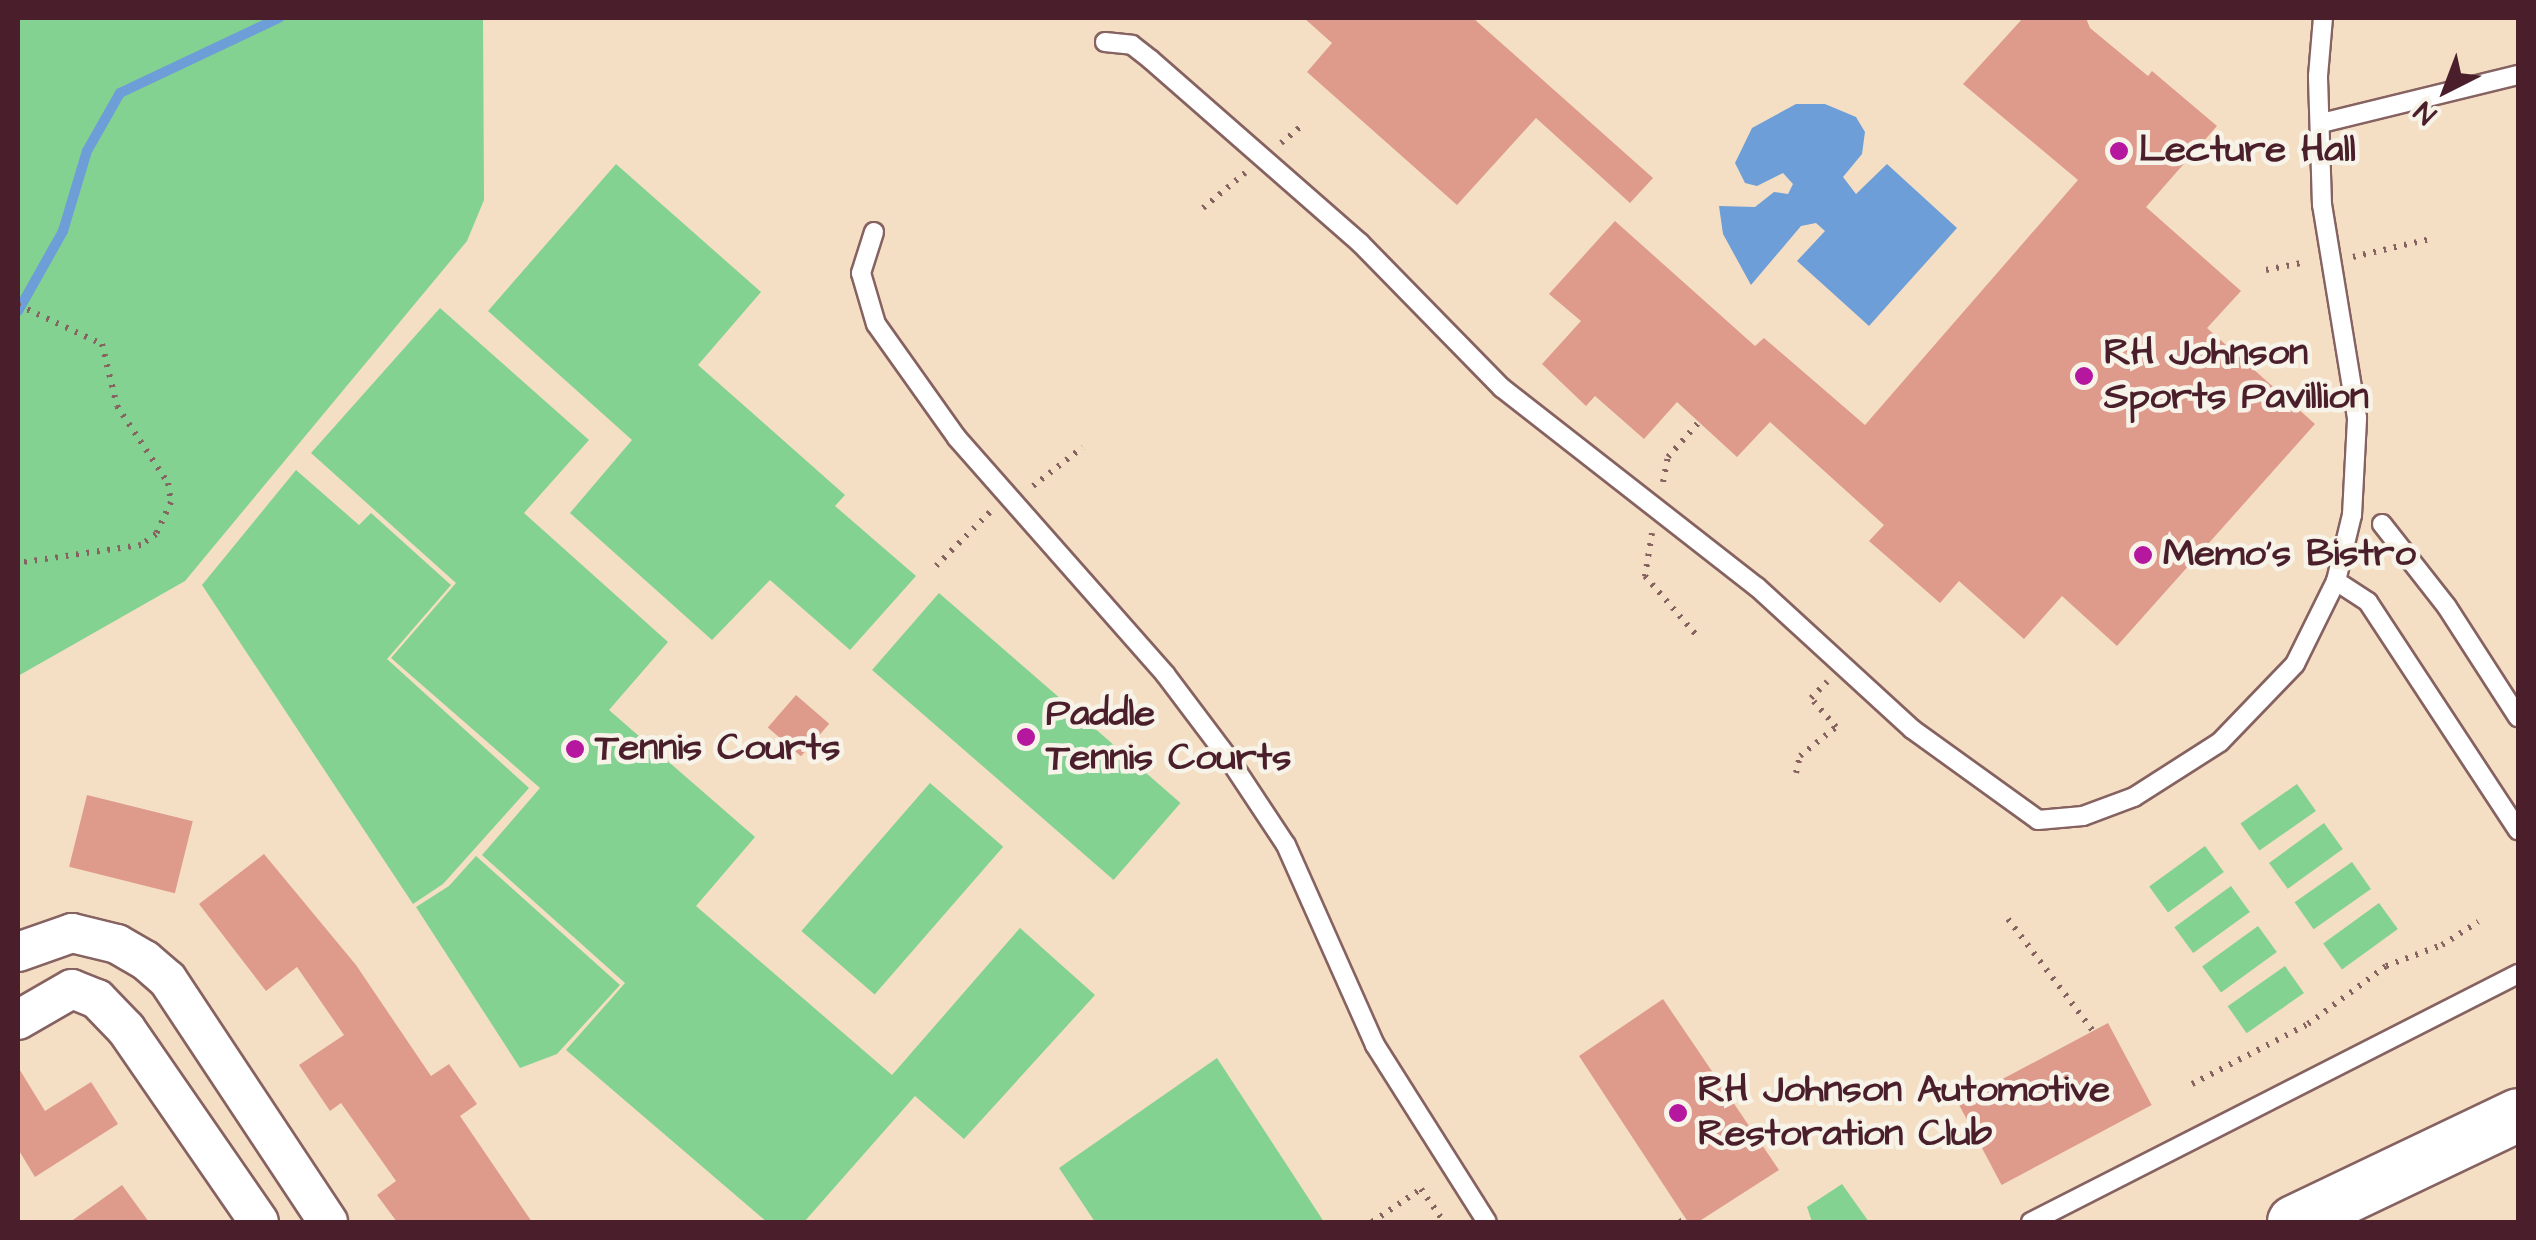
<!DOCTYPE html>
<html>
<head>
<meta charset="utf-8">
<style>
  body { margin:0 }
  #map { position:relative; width:2536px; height:1240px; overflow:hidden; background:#f4dfc5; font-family:"Architects Daughter",sans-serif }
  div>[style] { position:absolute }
  .green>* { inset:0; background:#83d291; transform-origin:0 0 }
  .water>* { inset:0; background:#6d9ed7 }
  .stream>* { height:10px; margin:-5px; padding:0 5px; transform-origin:5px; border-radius:5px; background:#6d9ed7 }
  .building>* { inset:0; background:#de9b8c; transform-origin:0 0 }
  .path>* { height:6px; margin-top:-3px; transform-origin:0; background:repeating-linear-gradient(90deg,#866261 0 2.5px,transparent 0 10.5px) }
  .roads { filter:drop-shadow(2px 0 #866261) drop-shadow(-2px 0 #866261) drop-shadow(0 2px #866261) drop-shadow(0 -2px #866261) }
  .lane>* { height:18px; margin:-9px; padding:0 9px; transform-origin:9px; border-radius:9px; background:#fff }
  .street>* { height:38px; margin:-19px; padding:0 19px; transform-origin:19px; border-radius:19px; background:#fff }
  .secondary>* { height:52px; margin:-26px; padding:0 26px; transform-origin:26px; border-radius:26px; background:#fff }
  .dots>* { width:28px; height:28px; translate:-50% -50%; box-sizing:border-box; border:5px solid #f7f3e8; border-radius:50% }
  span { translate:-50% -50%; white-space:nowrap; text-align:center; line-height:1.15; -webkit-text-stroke:9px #f7f3e8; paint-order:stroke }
  .poi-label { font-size:38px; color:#4a1f2b; font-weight:700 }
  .left { translate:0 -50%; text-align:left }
  .frame { position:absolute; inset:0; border:20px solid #4a1f2b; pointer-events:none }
  .north { position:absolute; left:2396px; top:40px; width:100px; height:100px; -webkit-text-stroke:8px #f7f3e8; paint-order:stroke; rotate:222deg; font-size:28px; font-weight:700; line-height:40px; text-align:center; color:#4a1f2b }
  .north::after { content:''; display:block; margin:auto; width:35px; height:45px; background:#4a1f2b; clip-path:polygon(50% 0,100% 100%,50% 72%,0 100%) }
</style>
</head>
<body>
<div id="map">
  <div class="green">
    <i style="clip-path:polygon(18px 18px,483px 18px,484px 200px,467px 241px,185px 581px,18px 676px)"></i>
    <i style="clip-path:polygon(616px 164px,761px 292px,698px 365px,845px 495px,835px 506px,916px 576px,850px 650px,770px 580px,712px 640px,570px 513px,632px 440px,488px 311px)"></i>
    <i style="clip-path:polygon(440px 308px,589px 440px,524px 513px,668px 642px,609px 710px,755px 837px,696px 906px,892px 1075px,1020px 928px,1095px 995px,964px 1139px,915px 1096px,804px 1222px,767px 1222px,566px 1050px,625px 983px,482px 855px,540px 788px,391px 658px,456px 583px,311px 453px)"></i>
    <i style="clip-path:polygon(296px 470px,359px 525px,371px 513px,451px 585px,387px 659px,529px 788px,443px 884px,413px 904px,202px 585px)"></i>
    <i style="left:939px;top:593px;width:320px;height:102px;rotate:41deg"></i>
    <i style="left:930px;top:783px;width:97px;height:196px;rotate:41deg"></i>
    <i style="left:2297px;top:784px;width:33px;height:69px;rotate:55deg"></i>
    <i style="left:2324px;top:823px;width:32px;height:68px;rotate:54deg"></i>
    <i style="left:2205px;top:846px;width:32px;height:69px;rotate:54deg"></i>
    <i style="clip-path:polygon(476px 856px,620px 985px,557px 1054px,520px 1068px,416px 907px,449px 886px)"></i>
    <i style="left:2352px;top:862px;width:33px;height:70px;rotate:55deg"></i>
    <i style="left:2231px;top:886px;width:32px;height:70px;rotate:54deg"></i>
    <i style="left:2379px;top:903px;width:32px;height:69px;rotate:54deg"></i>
    <i style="left:2258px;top:926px;width:32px;height:69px;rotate:54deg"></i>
    <i style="left:2285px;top:966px;width:33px;height:70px;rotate:55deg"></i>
    <i style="clip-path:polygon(1217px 1058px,1324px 1222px,1095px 1222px,1059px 1168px)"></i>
    <i style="clip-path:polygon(1842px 1184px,1869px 1222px,1812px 1222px,1807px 1207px)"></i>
  </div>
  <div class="water">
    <i style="clip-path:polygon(1796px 104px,1825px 104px,1856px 117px,1865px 132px,1862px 154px,1843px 177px,1856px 194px,1887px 164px,1957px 228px,1869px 326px,1797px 261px,1825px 231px,1816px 223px,1801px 226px,1751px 285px,1723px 234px,1719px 206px,1755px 207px,1774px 192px,1788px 194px,1793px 184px,1783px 173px,1757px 186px,1745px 183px,1735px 163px,1752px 128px)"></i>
  </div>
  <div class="stream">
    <i style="left:18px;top:311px;width:92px;rotate:-60.6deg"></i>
    <i style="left:63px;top:231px;width:84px;rotate:-73.3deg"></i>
    <i style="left:87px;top:151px;width:67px;rotate:-60.4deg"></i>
    <i style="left:120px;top:93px;width:176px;rotate:-25.3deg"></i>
  </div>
  <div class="building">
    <i style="clip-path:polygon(1304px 18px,1473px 18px,1653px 178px,1630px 203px,1536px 118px,1457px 205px,1307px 72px,1332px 43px)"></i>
    <i style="clip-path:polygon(2023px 18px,2086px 18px,2090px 28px,2148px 76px,2152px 71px,2217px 126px,2146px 207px,2241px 291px,2207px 328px,2315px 424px,2117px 646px,2062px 596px,2024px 639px,1959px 581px,1940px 603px,1869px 541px,1884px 525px,1770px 422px,1737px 457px,1677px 402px,1644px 439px,1595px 396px,1586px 406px,1542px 364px,1581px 321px,1549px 294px,1615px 221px,1755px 346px,1764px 338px,1865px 425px,2078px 180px,1963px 84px)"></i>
    <i style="left:796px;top:695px;width:44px;height:43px;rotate:41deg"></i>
    <i style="left:87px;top:795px;width:109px;height:74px;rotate:14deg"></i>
    <i style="clip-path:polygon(264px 854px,356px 965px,431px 1076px,449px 1064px,477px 1104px,460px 1116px,532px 1222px,397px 1222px,377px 1195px,396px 1181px,341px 1103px,330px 1111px,299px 1065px,344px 1035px,297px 967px,266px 991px,199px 904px)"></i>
    <i style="clip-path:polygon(1663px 999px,1779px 1170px,1698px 1222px,1688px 1222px,1579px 1056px)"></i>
    <i style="left:2108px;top:1023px;width:93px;height:170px;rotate:62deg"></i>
    <i style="clip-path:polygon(18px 1067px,45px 1111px,91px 1082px,118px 1124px,35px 1177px,18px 1149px)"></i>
    <i style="clip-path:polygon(122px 1185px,149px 1222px,70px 1222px)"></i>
  </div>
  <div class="path">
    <i style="left:1281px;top:143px;width:25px;rotate:-40deg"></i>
    <i style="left:1203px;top:208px;width:55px;rotate:-39.8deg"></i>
    <i style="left:2353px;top:257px;width:83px;rotate:-13.2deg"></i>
    <i style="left:2266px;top:270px;width:41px;rotate:-11.3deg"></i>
    <i style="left:18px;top:305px;width:93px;rotate:24.9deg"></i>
    <i style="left:102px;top:344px;width:64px;rotate:76.4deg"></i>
    <i style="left:117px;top:406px;width:92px;rotate:56.5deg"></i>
    <i style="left:168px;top:483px;width:19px;rotate:81deg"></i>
    <i style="left:171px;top:502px;width:35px;rotate:115deg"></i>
    <i style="left:156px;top:534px;width:19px;rotate:144deg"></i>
    <i style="left:141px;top:545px;width:124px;rotate:171.7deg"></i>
    <i style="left:1663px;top:482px;width:25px;rotate:-79deg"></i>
    <i style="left:1668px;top:457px;width:47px;rotate:-48.5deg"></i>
    <i style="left:1033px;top:486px;width:63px;rotate:-38deg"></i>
    <i style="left:1652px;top:533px;width:44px;rotate:99.2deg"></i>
    <i style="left:1645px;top:576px;width:81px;rotate:49deg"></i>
    <i style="left:936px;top:566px;width:79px;rotate:-45deg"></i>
    <i style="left:1796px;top:773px;width:17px;rotate:-77deg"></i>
    <i style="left:1800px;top:756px;width:46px;rotate:-38.9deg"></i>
    <i style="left:1836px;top:727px;width:38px;rotate:-131deg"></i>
    <i style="left:1811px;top:698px;width:23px;rotate:-45deg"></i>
    <i style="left:2008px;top:919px;width:141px;rotate:52.8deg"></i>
    <i style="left:2192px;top:1084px;width:131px;rotate:-27.3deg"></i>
    <i style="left:2308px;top:1024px;width:97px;rotate:-36.6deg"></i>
    <i style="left:2386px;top:966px;width:60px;rotate:-20.6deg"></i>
    <i style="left:2442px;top:945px;width:43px;rotate:-32.6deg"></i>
    <i style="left:1372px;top:1222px;width:59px;rotate:-34deg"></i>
    <i style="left:1421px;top:1189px;width:40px;rotate:55.1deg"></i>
    <i style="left:1680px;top:1222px;width:6px;rotate:-31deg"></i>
  </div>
  <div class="roads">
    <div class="lane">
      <i style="left:1105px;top:42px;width:27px;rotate:6deg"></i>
      <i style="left:1132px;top:45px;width:24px;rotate:38deg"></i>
      <i style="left:1151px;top:60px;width:278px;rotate:41.2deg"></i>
      <i style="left:1360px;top:243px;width:203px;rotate:45.6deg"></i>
      <i style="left:1502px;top:388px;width:323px;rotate:38deg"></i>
      <i style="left:1757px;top:587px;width:210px;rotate:42.5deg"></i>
      <i style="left:1912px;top:729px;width:155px;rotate:35.8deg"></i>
      <i style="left:2038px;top:820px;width:45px;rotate:-5.1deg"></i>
      <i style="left:2083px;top:816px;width:54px;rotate:-20.4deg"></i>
      <i style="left:2134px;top:797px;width:102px;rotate:-32.6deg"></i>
      <i style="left:2220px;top:742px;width:108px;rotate:-46.1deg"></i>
      <i style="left:2295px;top:664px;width:93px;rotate:-63.7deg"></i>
      <i style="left:2336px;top:581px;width:68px;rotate:-76.4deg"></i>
      <i style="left:2352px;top:515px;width:97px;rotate:-87deg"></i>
      <i style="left:2357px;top:418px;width:216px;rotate:-99.3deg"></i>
      <i style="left:2322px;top:205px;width:129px;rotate:-91.8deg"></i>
      <i style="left:2318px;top:76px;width:58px;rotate:-85.1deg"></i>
      <i style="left:2321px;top:123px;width:203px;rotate:-13.7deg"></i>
      <i style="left:874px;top:232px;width:43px;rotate:107.6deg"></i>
      <i style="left:861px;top:273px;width:53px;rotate:73.6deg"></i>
      <i style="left:876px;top:324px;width:140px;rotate:54.6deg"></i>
      <i style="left:957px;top:438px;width:315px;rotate:48.6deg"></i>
      <i style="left:1165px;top:674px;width:106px;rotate:53deg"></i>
      <i style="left:1229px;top:759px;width:103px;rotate:56.5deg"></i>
      <i style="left:1286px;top:845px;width:219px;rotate:66deg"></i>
      <i style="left:1375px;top:1045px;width:209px;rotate:57.7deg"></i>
      <i style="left:2382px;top:524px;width:105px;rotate:51.9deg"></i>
      <i style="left:2447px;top:607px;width:131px;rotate:57.2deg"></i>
      <i style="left:2336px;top:581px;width:38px;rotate:33deg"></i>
      <i style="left:2368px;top:602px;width:273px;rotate:56.7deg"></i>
      <i style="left:2031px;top:1222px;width:547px;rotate:-26.99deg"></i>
    </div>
    <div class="street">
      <i style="left:18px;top:952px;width:57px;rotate:-19.4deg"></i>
      <i style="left:72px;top:933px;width:46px;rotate:13.7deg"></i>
      <i style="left:117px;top:944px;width:32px;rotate:30deg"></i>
      <i style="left:145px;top:960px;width:30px;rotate:41deg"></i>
      <i style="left:168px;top:980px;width:290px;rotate:56.5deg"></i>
      <i style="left:18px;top:1020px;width:62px;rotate:-29.9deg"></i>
      <i style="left:72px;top:989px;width:27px;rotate:22deg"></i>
      <i style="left:97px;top:999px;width:42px;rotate:46deg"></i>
      <i style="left:126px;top:1029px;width:234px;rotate:55.4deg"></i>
    </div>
    <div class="secondary">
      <i style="left:2294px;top:1222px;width:248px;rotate:-25.5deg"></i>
    </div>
  </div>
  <div class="dots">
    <i style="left:2119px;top:151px;background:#b5179e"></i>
    <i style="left:2084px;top:376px;background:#b5179e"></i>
    <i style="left:2143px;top:555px;background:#b5179e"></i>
    <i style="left:1026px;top:737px;background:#b5179e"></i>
    <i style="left:575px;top:749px;background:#b5179e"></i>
    <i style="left:1678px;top:1113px;background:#b5179e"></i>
  </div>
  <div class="poi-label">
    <span class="left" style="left:2139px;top:151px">Lecture Hall</span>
    <span class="left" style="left:2104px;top:376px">RH Johnson<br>Sports Pavillion</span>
    <span class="left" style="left:2163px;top:555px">Memo's Bistro</span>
    <span class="left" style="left:1046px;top:737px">Paddle<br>Tennis Courts</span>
    <span class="left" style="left:595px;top:749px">Tennis Courts</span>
    <span class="left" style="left:1698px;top:1113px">RH Johnson Automotive<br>Restoration Club</span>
  </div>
  <div class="frame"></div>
  <div class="north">N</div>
</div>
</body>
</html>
